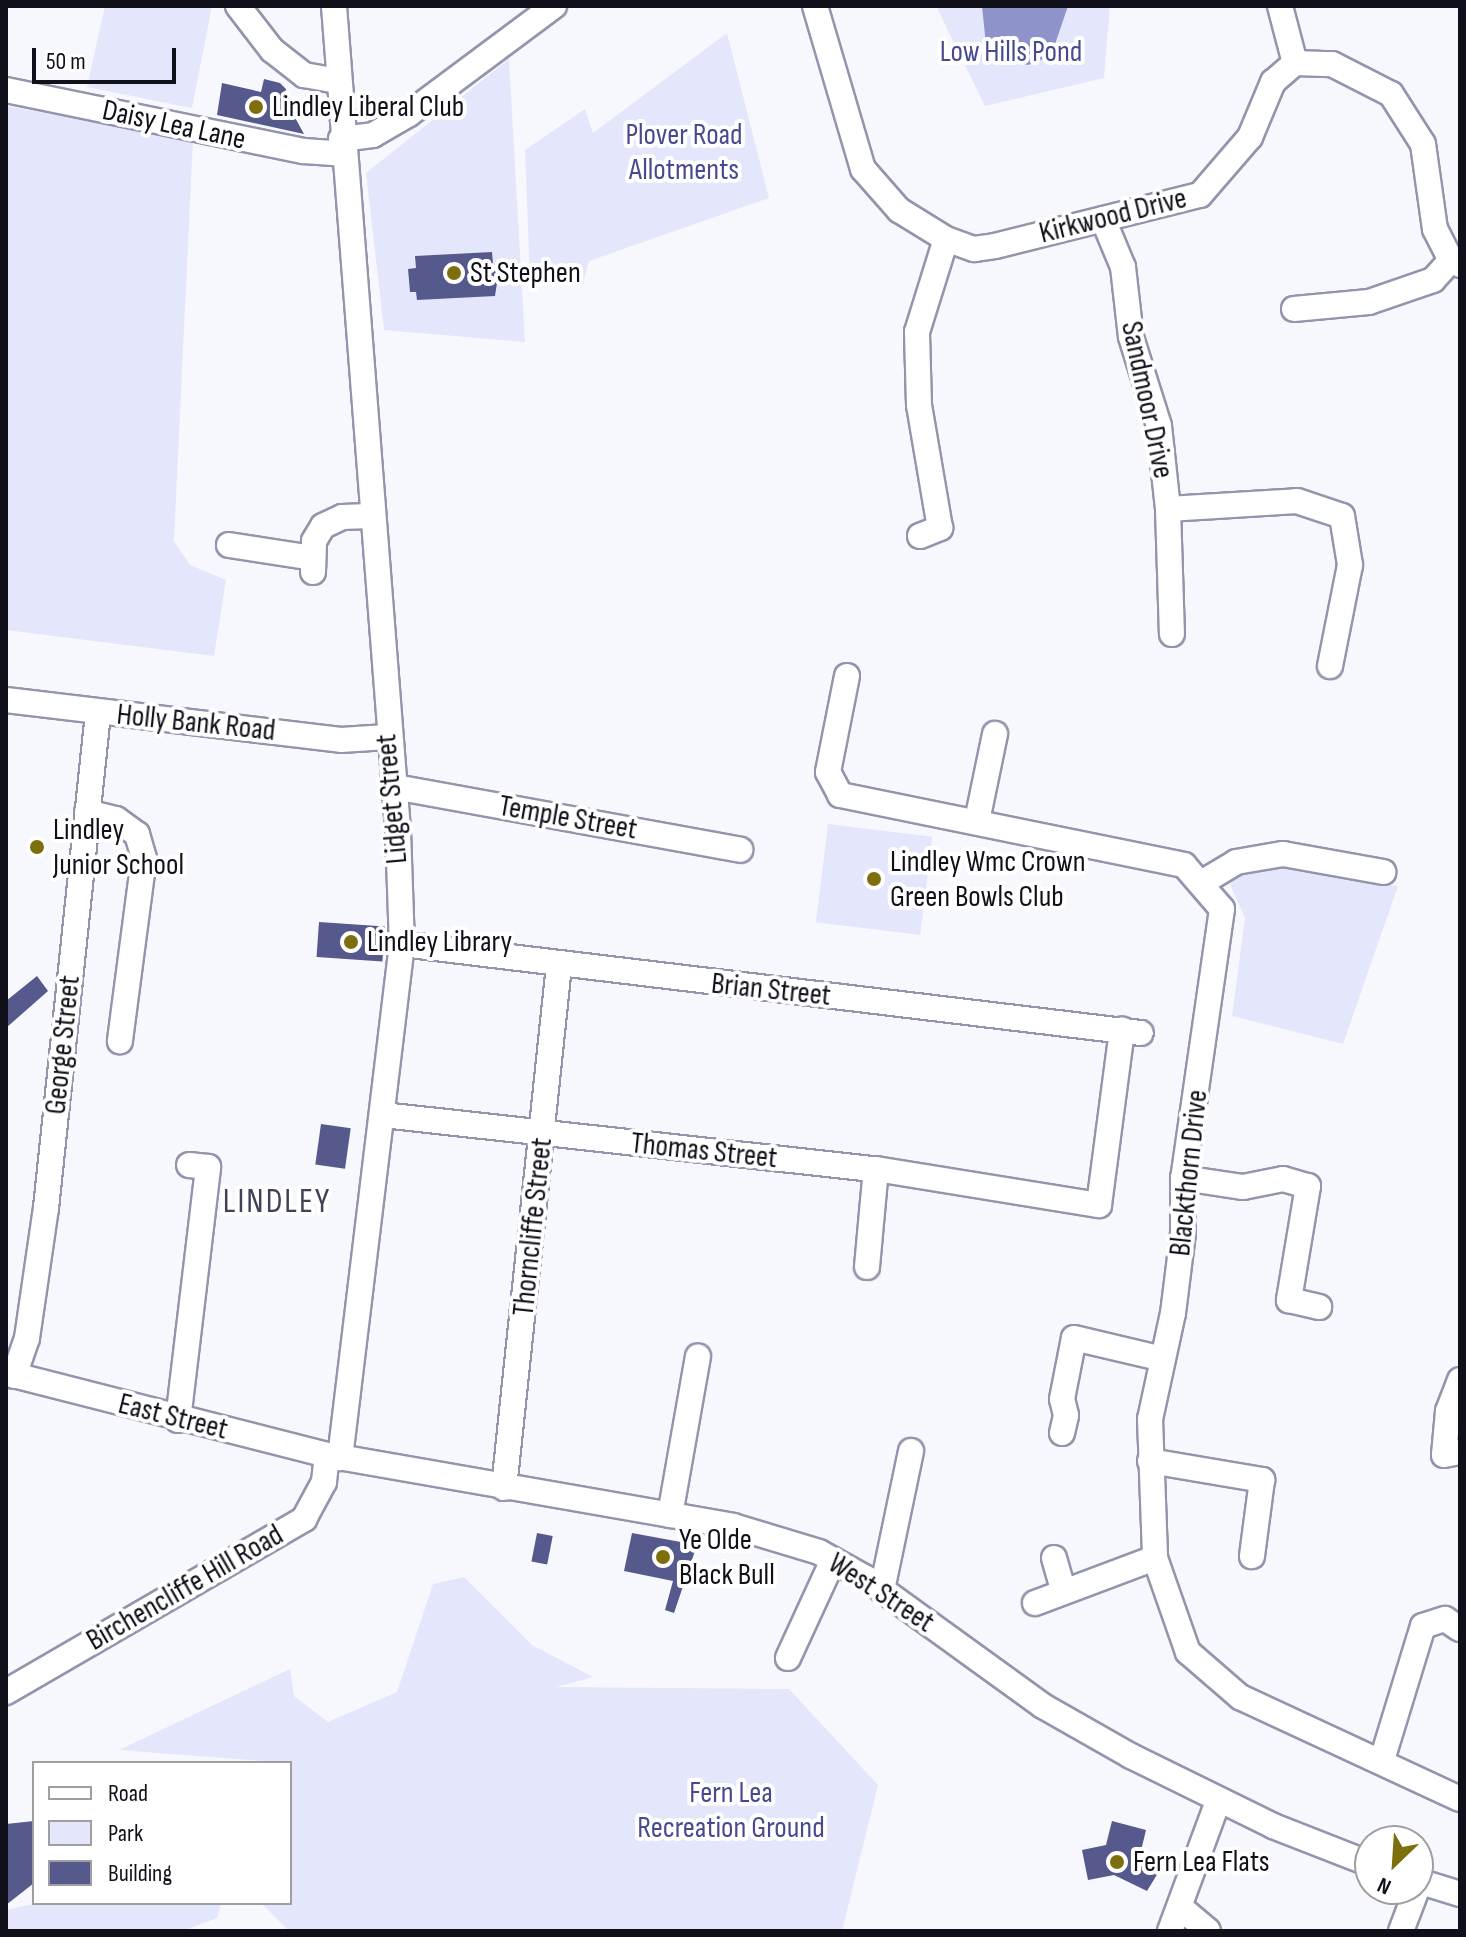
<!DOCTYPE html>
<html>
<head>
<meta charset="utf-8">
<style>
  body { margin:0 }
  #map { position:relative; width:1466px; height:1937px; overflow:hidden; background:#f7f8fd; font-family:"Sofia Sans Condensed",sans-serif }
  div>[style] { position:absolute }
  .green>* { inset:0; background:#e4e7fc; transform-origin:0 0 }
  .water>* { inset:0; background:#8e93ca }
  .building>* { inset:0; background:#55598b; transform-origin:0 0 }
  .roads { filter:drop-shadow(2px 0 #9295ac) drop-shadow(-2px 0 #9295ac) drop-shadow(0 2px #9295ac) drop-shadow(0 -2px #9295ac) }
  .minor>* { height:24px; margin:-12px; padding:0 12px; transform-origin:12px; border-radius:12px; background:#fff }
  .dots>* { width:22px; height:22px; translate:-50% -50%; box-sizing:border-box; border:4px solid #fff; border-radius:50% }
  span { translate:-50% -50%; white-space:nowrap; text-align:center; line-height:1.15; -webkit-text-stroke:8px #fff; paint-order:stroke }
  .park-label { font-size:30px; color:#484a8f }
  .poi-label { font-size:30px; color:#0f1019 }
  .left { translate:0 -50%; text-align:left }
  .street-label { font-size:30px; color:#0f1019 }
  .quarter-label { font-size:34px; color:#3f4156; letter-spacing:2px }
  .frame { position:absolute; inset:0; border:8px solid #0f1019; pointer-events:none }
  .legend { position:absolute; left:32px; top:1761px; width:260px; height:144px; box-sizing:border-box; background:#fff; border:2px solid #9f9fa3; margin:0; padding:10px 14px; list-style:none; font-size:24px; color:#0f1019 }
  .legend li { display:flex; align-items:center; gap:16px; height:40px }
  .legend b { width:40px; border:2px solid #9f9fa3 }
  .north { position:absolute; left:1354px; top:1825px; width:80px; height:80px; box-sizing:border-box; background:#fff; border:2px solid #9f9fa3; border-radius:50%; rotate:205deg; font-size:22px; font-weight:700; line-height:32px; text-align:center; color:#0f1019 }
  .north::after { content:''; display:block; margin:auto; width:28px; height:36px; background:#7e6f0e; clip-path:polygon(50% 0,100% 100%,50% 72%,0 100%) }
  .scale { position:absolute; left:32px; top:48px; width:144px; height:36px; box-sizing:border-box; border:4px solid #0f1019; border-top:0; padding-left:10px; font-size:24px; line-height:28px; white-space:nowrap; color:#0f1019; -webkit-text-stroke:6px #fff; paint-order:stroke }
</style>
</head>
<body>
<div id="map">
  <div class="green">
    <i style="clip-path:polygon(105px 6px,212px 6px,192px 108px,87px 87px)"></i>
    <i style="clip-path:polygon(936px 6px,1110px 6px,1104px 78px,985px 106px)"></i>
    <i style="clip-path:polygon(727px 33px,769px 198px,589px 261px,583px 284px,530px 279px,525px 150px,585px 109px,593px 133px)"></i>
    <i style="clip-path:polygon(509px 59px,525px 342px,384px 330px,366px 173px)"></i>
    <i style="clip-path:polygon(6px 106px,193px 139px,174px 541px,190px 565px,226px 580px,214px 656px,6px 630px)"></i>
    <i style="left:828px;top:824px;width:105px;height:99px;rotate:7deg"></i>
    <i style="clip-path:polygon(1273px 861px,1290px 869px,1398px 886px,1343px 1044px,1232px 1016px,1245px 918px,1230px 884px,1249px 867px)"></i>
    <i style="clip-path:polygon(464px 1577px,532px 1645px,593px 1677px,556px 1687px,789px 1689px,878px 1785px,842px 1931px,282px 1931px,287px 1929px,261px 1903px,290px 1903px,290px 1763px,119px 1750px,290px 1669px,294px 1696px,328px 1722px,397px 1692px,433px 1584px)"></i>
    <i style="clip-path:polygon(37px 1903px,221px 1903px,217px 1918px,183px 1931px,6px 1931px,6px 1910px)"></i>
  </div>
  <div class="water">
    <i style="clip-path:polygon(982px 6px,1068px 6px,1051px 56px,1028px 65px,1001px 58px,986px 45px)"></i>
  </div>
  <div class="building">
    <i style="clip-path:polygon(264px 79px,280px 83px,286px 89px,284px 98px,294px 99px,292px 112px,304px 134px,217px 115px,222px 83px,261px 92px)"></i>
    <i style="clip-path:polygon(492px 252px,493px 264px,500px 263px,495px 296px,417px 300px,416px 292px,410px 292px,408px 269px,416px 268px,415px 256px)"></i>
    <i style="left:319px;top:922px;width:66px;height:35px;rotate:4deg"></i>
    <i style="clip-path:polygon(37px 976px,48px 991px,6px 1028px,6px 1001px)"></i>
    <i style="left:321px;top:1124px;width:30px;height:41px;rotate:8deg"></i>
    <i style="left:537px;top:1533px;width:16px;height:29px;rotate:11deg"></i>
    <i style="clip-path:polygon(632px 1533px,697px 1545px,674px 1613px,665px 1610px,673px 1581px,624px 1571px)"></i>
    <i style="clip-path:polygon(34px 1821px,34px 1883px,6px 1905px,6px 1824px)"></i>
    <i style="clip-path:polygon(1112px 1821px,1146px 1830px,1140px 1855px,1161px 1868px,1147px 1891px,1114px 1875px,1088px 1880px,1082px 1850px,1106px 1845px)"></i>
  </div>
  <div class="roads">
    <div class="minor">
      <i style="left:238px;top:6px;width:56px;rotate:52.3deg"></i>
      <i style="left:272px;top:50px;width:41px;rotate:38deg"></i>
      <i style="left:304px;top:75px;width:35px;rotate:10deg"></i>
      <i style="left:334px;top:6px;width:827px;rotate:85.56deg"></i>
      <i style="left:398px;top:831px;width:113px;rotate:88deg"></i>
      <i style="left:402px;top:944px;width:518px;rotate:96.88deg"></i>
      <i style="left:815px;top:6px;width:170px;rotate:73.6deg"></i>
      <i style="left:863px;top:169px;width:55px;rotate:48.7deg"></i>
      <i style="left:899px;top:210px;width:55px;rotate:31.7deg"></i>
      <i style="left:946px;top:239px;width:30px;rotate:20deg"></i>
      <i style="left:974px;top:249px;width:21px;rotate:-8deg"></i>
      <i style="left:995px;top:246px;width:211px;rotate:-14deg"></i>
      <i style="left:1200px;top:195px;width:77px;rotate:-49.2deg"></i>
      <i style="left:1250px;top:137px;width:60px;rotate:-67.3deg"></i>
      <i style="left:1273px;top:82px;width:29px;rotate:-41deg"></i>
      <i style="left:1295px;top:63px;width:37px;rotate:2deg"></i>
      <i style="left:1332px;top:64px;width:66px;rotate:27deg"></i>
      <i style="left:1391px;top:94px;width:59px;rotate:57.4deg"></i>
      <i style="left:1423px;top:144px;width:86px;rotate:82deg"></i>
      <i style="left:1435px;top:229px;width:35px;rotate:63deg"></i>
      <i style="left:1451px;top:260px;width:10px;rotate:29deg"></i>
      <i style="left:1280px;top:6px;width:59px;rotate:75.3deg"></i>
      <i style="left:6px;top:90px;width:304px;rotate:11.6deg"></i>
      <i style="left:304px;top:151px;width:39px;rotate:4deg"></i>
      <i style="left:341px;top:139px;width:32px;rotate:-7deg"></i>
      <i style="left:373px;top:135px;width:42px;rotate:-30.3deg"></i>
      <i style="left:409px;top:114px;width:181px;rotate:-36.7deg"></i>
      <i style="left:1103px;top:219px;width:52px;rotate:67.4deg"></i>
      <i style="left:1123px;top:267px;width:70px;rotate:83.5deg"></i>
      <i style="left:1131px;top:337px;width:93px;rotate:72.5deg"></i>
      <i style="left:1159px;top:426px;width:83px;rotate:83.8deg"></i>
      <i style="left:1168px;top:509px;width:125px;rotate:88.2deg"></i>
      <i style="left:1294px;top:309px;width:75px;rotate:-5.3deg"></i>
      <i style="left:1369px;top:302px;width:68px;rotate:-19deg"></i>
      <i style="left:1433px;top:280px;width:27px;rotate:-48deg"></i>
      <i style="left:1168px;top:509px;width:129px;rotate:-3.5deg"></i>
      <i style="left:1297px;top:501px;width:47px;rotate:18.4deg"></i>
      <i style="left:1342px;top:516px;width:50px;rotate:80.7deg"></i>
      <i style="left:1350px;top:565px;width:103px;rotate:101.2deg"></i>
      <i style="left:920px;top:536px;width:22px;rotate:-22deg"></i>
      <i style="left:940px;top:528px;width:125px;rotate:-99.7deg"></i>
      <i style="left:919px;top:405px;width:73px;rotate:-91.6deg"></i>
      <i style="left:917px;top:332px;width:97px;rotate:-72.7deg"></i>
      <i style="left:229px;top:545px;width:85px;rotate:8.8deg"></i>
      <i style="left:313px;top:572px;width:31px;rotate:-88deg"></i>
      <i style="left:314px;top:541px;width:17px;rotate:-59deg"></i>
      <i style="left:323px;top:526px;width:21px;rotate:-25deg"></i>
      <i style="left:342px;top:517px;width:28px;rotate:-2deg"></i>
      <i style="left:847px;top:676px;width:98px;rotate:101.2deg"></i>
      <i style="left:828px;top:772px;width:26px;rotate:62deg"></i>
      <i style="left:840px;top:795px;width:351px;rotate:11.5deg"></i>
      <i style="left:1184px;top:865px;width:58px;rotate:49.2deg"></i>
      <i style="left:1222px;top:909px;width:272px;rotate:98.2deg"></i>
      <i style="left:1183px;top:1178px;width:55px;rotate:90deg"></i>
      <i style="left:1183px;top:1233px;width:81px;rotate:97.1deg"></i>
      <i style="left:1173px;top:1313px;width:108px;rotate:102.2deg"></i>
      <i style="left:1150px;top:1419px;width:139px;rotate:87.9deg"></i>
      <i style="left:1155px;top:1558px;width:100px;rotate:70.7deg"></i>
      <i style="left:1188px;top:1652px;width:69px;rotate:40.9deg"></i>
      <i style="left:1240px;top:1697px;width:242px;rotate:24.9deg"></i>
      <i style="left:6px;top:700px;width:337px;rotate:6.8deg"></i>
      <i style="left:341px;top:740px;width:46px;rotate:-3.7deg"></i>
      <i style="left:395px;top:787px;width:351px;rotate:10.3deg"></i>
      <i style="left:87px;top:812px;width:30px;rotate:14deg"></i>
      <i style="left:116px;top:819px;width:26px;rotate:36deg"></i>
      <i style="left:137px;top:834px;width:25px;rotate:74deg"></i>
      <i style="left:144px;top:858px;width:185px;rotate:97.5deg"></i>
      <i style="left:977px;top:821px;width:89px;rotate:-78.3deg"></i>
      <i style="left:1203px;top:882px;width:39px;rotate:-31deg"></i>
      <i style="left:1236px;top:862px;width:48px;rotate:-9.7deg"></i>
      <i style="left:1283px;top:854px;width:102px;rotate:10.2deg"></i>
      <i style="left:402px;top:944px;width:744px;rotate:6.87deg"></i>
      <i style="left:383px;top:1115px;width:496px;rotate:6.3deg"></i>
      <i style="left:876px;top:1169px;width:226px;rotate:9.2deg"></i>
      <i style="left:1099px;top:1205px;width:177px;rotate:-82.5deg"></i>
      <i style="left:1183px;top:1178px;width:61px;rotate:8.5deg"></i>
      <i style="left:1243px;top:1187px;width:41px;rotate:-11.3deg"></i>
      <i style="left:1283px;top:1179px;width:26px;rotate:16deg"></i>
      <i style="left:1308px;top:1186px;width:116px;rotate:99.5deg"></i>
      <i style="left:1289px;top:1300px;width:31px;rotate:13deg"></i>
      <i style="left:867px;top:1267px;width:98px;rotate:-84.8deg"></i>
      <i style="left:6px;top:1373px;width:331px;rotate:14.3deg"></i>
      <i style="left:327px;top:1455px;width:412px;rotate:9.9deg"></i>
      <i style="left:733px;top:1526px;width:90px;rotate:16.8deg"></i>
      <i style="left:819px;top:1552px;width:54px;rotate:29deg"></i>
      <i style="left:866px;top:1578px;width:218px;rotate:35.9deg"></i>
      <i style="left:1043px;top:1706px;width:101px;rotate:29.6deg"></i>
      <i style="left:1131px;top:1756px;width:158px;rotate:26.2deg"></i>
      <i style="left:1273px;top:1826px;width:104px;rotate:21.4deg"></i>
      <i style="left:14px;top:1376px;width:40px;rotate:-71.1deg"></i>
      <i style="left:27px;top:1338px;width:131px;rotate:-81.7deg"></i>
      <i style="left:46px;top:1208px;width:499px;rotate:-84deg"></i>
      <i style="left:1460px;top:1380px;width:33px;rotate:111deg"></i>
      <i style="left:1448px;top:1411px;width:44px;rotate:95.2deg"></i>
      <i style="left:1444px;top:1455px;width:16px;rotate:-11deg"></i>
      <i style="left:178px;top:1420px;width:255px;rotate:-83.2deg"></i>
      <i style="left:208px;top:1167px;width:19px;rotate:-174deg"></i>
      <i style="left:1062px;top:1433px;width:18px;rotate:-77deg"></i>
      <i style="left:1066px;top:1415px;width:16px;rotate:-104deg"></i>
      <i style="left:1062px;top:1399px;width:62px;rotate:-78.9deg"></i>
      <i style="left:1074px;top:1338px;width:91px;rotate:13.3deg"></i>
      <i style="left:1150px;top:1461px;width:114px;rotate:9.6deg"></i>
      <i style="left:1262px;top:1480px;width:77px;rotate:97.5deg"></i>
      <i style="left:504px;top:1488px;width:525px;rotate:-83.99deg"></i>
      <i style="left:670px;top:1515px;width:161px;rotate:-80deg"></i>
      <i style="left:1054px;top:1558px;width:33px;rotate:74deg"></i>
      <i style="left:882px;top:1590px;width:142px;rotate:-78.2deg"></i>
      <i style="left:1035px;top:1603px;width:128px;rotate:-20.6deg"></i>
      <i style="left:788px;top:1658px;width:108px;rotate:-65.3deg"></i>
      <i style="left:6px;top:1692px;width:345px;rotate:-30.1deg"></i>
      <i style="left:304px;top:1519px;width:42px;rotate:-61.6deg"></i>
      <i style="left:324px;top:1482px;width:27px;rotate:-84deg"></i>
      <i style="left:1382px;top:1760px;width:140px;rotate:-73deg"></i>
      <i style="left:1423px;top:1626px;width:23px;rotate:-18deg"></i>
      <i style="left:1445px;top:1619px;width:18px;rotate:34deg"></i>
      <i style="left:1418px;top:1881px;width:44px;rotate:17.2deg"></i>
      <i style="left:1181px;top:1908px;width:35px;rotate:40deg"></i>
      <i style="left:1170px;top:1931px;width:139px;rotate:-69.7deg"></i>
      <i style="left:1401px;top:1931px;width:45px;rotate:-69.1deg"></i>
    </div>
  </div>
  <div class="dots">
    <i style="left:256px;top:107px;background:#7e6f0e"></i>
    <i style="left:454px;top:273px;background:#7e6f0e"></i>
    <i style="left:37px;top:847px;background:#7e6f0e"></i>
    <i style="left:874px;top:879px;background:#7e6f0e"></i>
    <i style="left:351px;top:942px;background:#7e6f0e"></i>
    <i style="left:663px;top:1557px;background:#7e6f0e"></i>
    <i style="left:1117px;top:1862px;background:#7e6f0e"></i>
  </div>
  <div class="park-label">
    <span style="left:1011px;top:52px">Low Hills Pond</span>
    <span style="left:684px;top:152px">Plover Road<br>Allotments</span>
    <span style="left:731px;top:1810px">Fern Lea<br>Recreation Ground</span>
  </div>
  <div class="poi-label">
    <span class="left" style="left:272px;top:107px">Lindley Liberal Club</span>
    <span class="left" style="left:470px;top:273px">St Stephen</span>
    <span class="left" style="left:53px;top:847px">Lindley<br>Junior School</span>
    <span class="left" style="left:890px;top:879px">Lindley Wmc Crown<br>Green Bowls Club</span>
    <span class="left" style="left:367px;top:942px">Lindley Library</span>
    <span class="left" style="left:679px;top:1557px">Ye Olde<br>Black Bull</span>
    <span class="left" style="left:1133px;top:1862px">Fern Lea Flats</span>
  </div>
  <div class="street-label">
    <span style="left:174px;top:125px;rotate:12deg">Daisy Lea Lane</span>
    <span style="left:1113px;top:216px;rotate:-14deg">Kirkwood Drive</span>
    <span style="left:1147px;top:400px;rotate:78deg">Sandmoor Drive</span>
    <span style="left:196px;top:723px;rotate:6deg">Holly Bank Road</span>
    <span style="left:392px;top:799px;rotate:-95deg">Lidget Street</span>
    <span style="left:568px;top:818px;rotate:10deg">Temple Street</span>
    <span style="left:771px;top:990px;rotate:6deg">Brian Street</span>
    <span style="left:63px;top:1045px;rotate:-84deg">George Street</span>
    <span style="left:704px;top:1151px;rotate:6deg">Thomas Street</span>
    <span style="left:1189px;top:1173px;rotate:-84deg">Blackthorn Drive</span>
    <span style="left:533px;top:1227px;rotate:-84deg">Thorncliffe Street</span>
    <span style="left:173px;top:1417px;rotate:14deg">East Street</span>
    <span style="left:185px;top:1588px;rotate:-30deg">Birchencliffe Hill Road</span>
    <span style="left:881px;top:1593px;rotate:33deg">West Street</span>
  </div>
  <div class="quarter-label">
    <span style="left:277px;top:1202px">LINDLEY</span>
  </div>
  <div class="frame"></div>
  <ul class="legend">
  <li><b style="height:10px;background:#fff"></b>Road</li>
  <li><b style="height:22px;background:#e4e7fc"></b>Park</li>
  <li><b style="height:22px;background:#55598b"></b>Building</li>
  </ul>
  <div class="north">N</div>
  <div class="scale">50 m</div>
</div>
</body>
</html>
